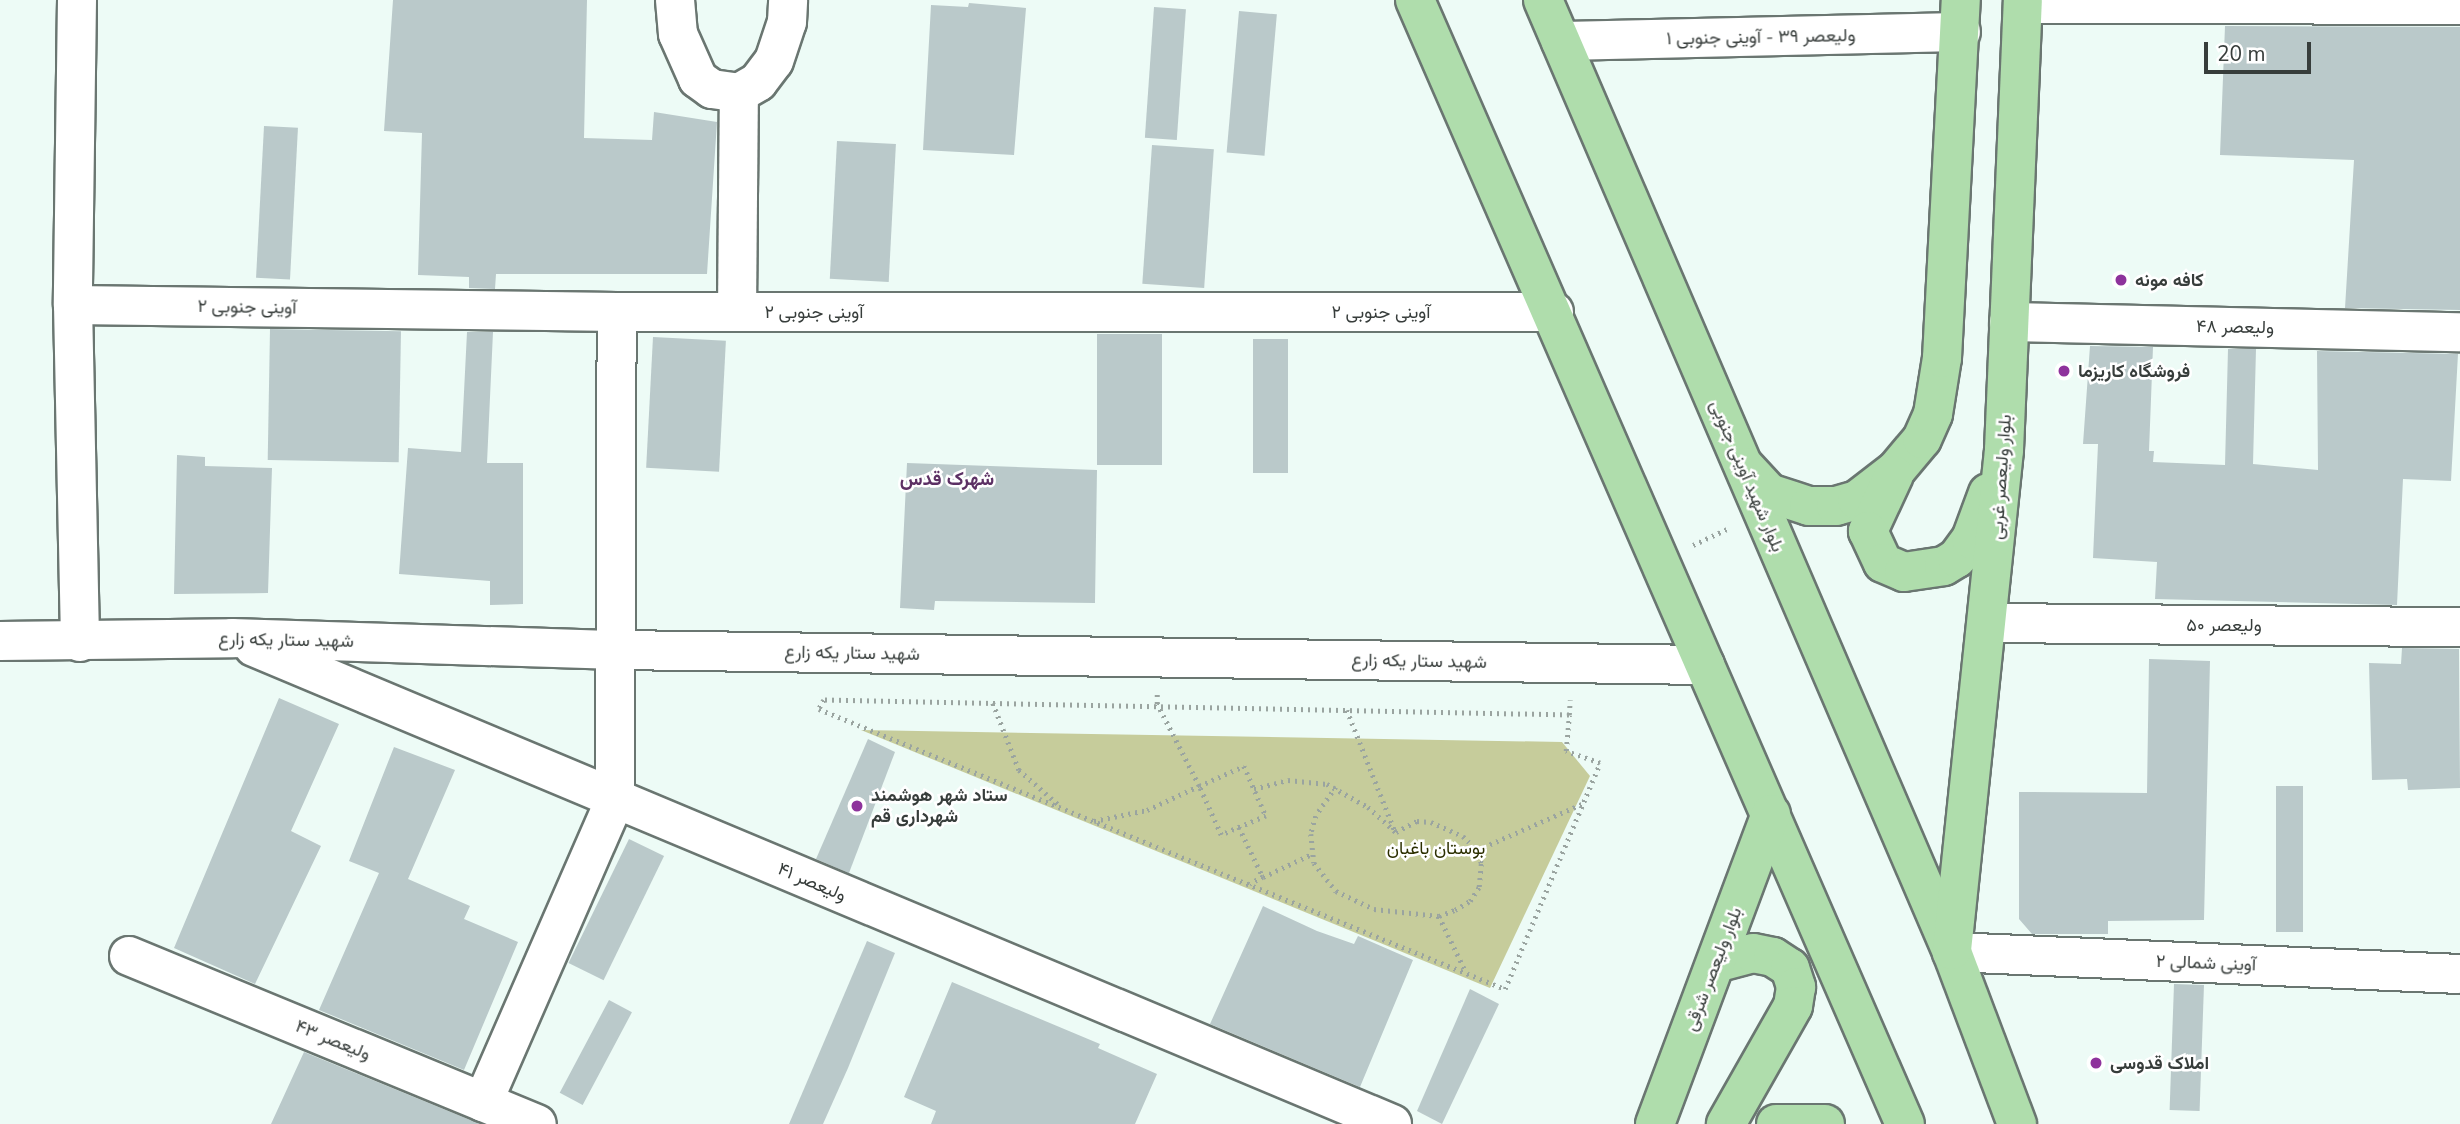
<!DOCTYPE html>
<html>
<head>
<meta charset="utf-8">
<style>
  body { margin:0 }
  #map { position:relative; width:2460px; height:1124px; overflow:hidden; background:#edfbf6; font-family:"Nunito Sans",Vazirmatn,sans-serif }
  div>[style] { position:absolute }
  .green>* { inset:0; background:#c6cc9b }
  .building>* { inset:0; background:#bac9ca; transform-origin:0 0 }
  .path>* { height:4.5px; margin-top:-2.25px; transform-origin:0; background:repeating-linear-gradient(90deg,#9aa4a0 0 2px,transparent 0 7px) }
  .roads { filter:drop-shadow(2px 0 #6a7671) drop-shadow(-2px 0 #6a7671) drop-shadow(0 2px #6a7671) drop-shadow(0 -2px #6a7671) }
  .minor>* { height:38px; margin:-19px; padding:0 19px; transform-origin:19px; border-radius:19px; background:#fff }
  .major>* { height:38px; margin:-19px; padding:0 19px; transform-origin:19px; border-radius:19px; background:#afddac }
  .dots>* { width:19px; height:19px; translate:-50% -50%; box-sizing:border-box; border:4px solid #fff; border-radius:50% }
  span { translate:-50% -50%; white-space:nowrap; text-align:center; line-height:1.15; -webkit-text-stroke:5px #fff; paint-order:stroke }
  .street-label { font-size:18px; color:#373d3b }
  .poi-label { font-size:18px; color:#373d3b; font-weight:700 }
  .left { translate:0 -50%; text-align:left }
  .park-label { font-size:18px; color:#2c2f00 }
  .neighbourhood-label { font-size:19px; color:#5c3064; font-weight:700 }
  .scale { position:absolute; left:2204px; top:42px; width:107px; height:32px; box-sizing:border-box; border:4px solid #373d3b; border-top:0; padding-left:9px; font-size:21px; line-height:24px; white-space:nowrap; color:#373d3b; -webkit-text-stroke:5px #fff; paint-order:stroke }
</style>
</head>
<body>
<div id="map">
  <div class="green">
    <i style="clip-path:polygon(861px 730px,1562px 742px,1590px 776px,1490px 988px)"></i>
  </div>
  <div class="building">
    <i style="clip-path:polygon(393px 0,587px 0,584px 138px,652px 140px,654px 112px,717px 122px,707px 274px,496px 274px,495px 289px,469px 288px,469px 277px,418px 275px,422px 133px,384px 131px)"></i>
    <i style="clip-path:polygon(969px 3px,1026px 8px,1014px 155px,923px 150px,931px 5px,968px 7px)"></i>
    <i style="left:1154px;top:7px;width:32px;height:131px;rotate:4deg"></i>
    <i style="left:1239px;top:11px;width:38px;height:142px;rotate:5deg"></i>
    <i style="clip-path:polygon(2225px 26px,2460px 27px,2460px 310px,2345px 308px,2354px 160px,2220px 155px)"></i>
    <i style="left:264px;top:126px;width:34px;height:152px;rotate:3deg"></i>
    <i style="left:837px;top:141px;width:59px;height:138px;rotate:3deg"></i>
    <i style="left:1152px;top:145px;width:62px;height:139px;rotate:4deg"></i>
    <i style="left:270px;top:329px;width:131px;height:131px;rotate:1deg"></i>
    <i style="clip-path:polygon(467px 332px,493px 332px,487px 463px,523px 463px,523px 604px,490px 605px,490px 581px,399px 574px,408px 448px,461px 452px)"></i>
    <i style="left:1097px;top:334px;width:65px;height:131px"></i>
    <i style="left:653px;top:337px;width:73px;height:131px;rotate:3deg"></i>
    <i style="left:1253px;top:339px;width:35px;height:134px"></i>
    <i style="clip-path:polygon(2090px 346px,2153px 347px,2149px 451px,2154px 451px,2153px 462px,2225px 465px,2228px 349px,2256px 349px,2253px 464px,2318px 470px,2317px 351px,2458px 354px,2451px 481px,2403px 479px,2397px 605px,2155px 599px,2157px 562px,2093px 558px,2098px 444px,2083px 444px)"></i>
    <i style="clip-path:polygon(177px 455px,205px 457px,205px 466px,272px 468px,268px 593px,174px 594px)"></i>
    <i style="clip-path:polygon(907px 463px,1097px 470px,1095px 603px,935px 601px,934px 610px,900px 608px)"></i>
    <i style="clip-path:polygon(2402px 648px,2459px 649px,2460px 788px,2408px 790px,2407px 779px,2372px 780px,2369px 663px,2401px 664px)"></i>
    <i style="clip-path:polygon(2149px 659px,2210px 661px,2204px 920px,2108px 921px,2108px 934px,2032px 934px,2019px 919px,2019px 792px,2147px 793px)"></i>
    <i style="clip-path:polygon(279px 698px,339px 724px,291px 831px,321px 846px,255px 984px,174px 948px)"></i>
    <i style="clip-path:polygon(868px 739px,895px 752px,849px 873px,816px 859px)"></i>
    <i style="clip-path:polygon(394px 747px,455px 770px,408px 879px,470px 906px,464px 919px,518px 942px,464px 1070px,319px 1010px,379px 873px,349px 861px)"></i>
    <i style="left:2276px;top:786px;width:27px;height:146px"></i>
    <i style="left:629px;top:839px;width:39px;height:138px;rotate:26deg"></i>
    <i style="clip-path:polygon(1263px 906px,1317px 931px,1354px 944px,1358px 936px,1413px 960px,1360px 1087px,1210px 1024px)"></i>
    <i style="clip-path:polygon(867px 941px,895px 953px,848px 1068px,823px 1124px,789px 1124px)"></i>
    <i style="clip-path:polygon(952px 982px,1100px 1044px,1098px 1048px,1157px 1074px,1135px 1124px,931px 1124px,936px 1111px,904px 1097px)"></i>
    <i style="left:2174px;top:984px;width:30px;height:126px;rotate:2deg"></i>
    <i style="clip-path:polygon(1470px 989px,1499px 1004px,1442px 1124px,1417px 1111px)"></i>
    <i style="left:609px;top:1000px;width:26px;height:105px;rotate:28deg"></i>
    <i style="clip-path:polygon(304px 1052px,475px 1122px,480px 1124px,271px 1124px)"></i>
  </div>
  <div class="path">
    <i style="left:1693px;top:545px;width:40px;rotate:-25deg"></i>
    <i style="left:993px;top:703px;width:72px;rotate:68.8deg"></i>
    <i style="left:1019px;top:770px;width:53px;rotate:41.2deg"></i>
    <i style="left:1347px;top:710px;width:130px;rotate:68.4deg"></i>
    <i style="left:1569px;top:715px;width:745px;rotate:-178.85deg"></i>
    <i style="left:824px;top:700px;width:10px;rotate:119deg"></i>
    <i style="left:819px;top:709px;width:741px;rotate:22.2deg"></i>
    <i style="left:1505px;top:989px;width:245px;rotate:-67.2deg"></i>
    <i style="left:1600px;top:763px;width:36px;rotate:-161deg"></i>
    <i style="left:1566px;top:751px;width:36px;rotate:-85deg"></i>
    <i style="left:1569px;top:715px;width:15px;rotate:-86deg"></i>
    <i style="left:1244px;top:766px;width:55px;rotate:66.3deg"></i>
    <i style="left:1266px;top:816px;width:49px;rotate:157.1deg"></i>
    <i style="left:1221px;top:835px;width:54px;rotate:-114.2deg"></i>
    <i style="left:1199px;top:786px;width:49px;rotate:-24deg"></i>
    <i style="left:1336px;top:787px;width:35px;rotate:125deg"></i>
    <i style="left:1316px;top:816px;width:19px;rotate:106deg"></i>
    <i style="left:1311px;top:834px;width:29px;rotate:84deg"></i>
    <i style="left:1314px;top:863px;width:36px;rotate:52deg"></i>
    <i style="left:1336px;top:891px;width:42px;rotate:25.3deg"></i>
    <i style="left:1374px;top:909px;width:65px;rotate:6.1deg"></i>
    <i style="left:1439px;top:916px;width:17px;rotate:-21deg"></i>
    <i style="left:1455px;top:910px;width:17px;rotate:-31deg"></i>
    <i style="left:1470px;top:901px;width:17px;rotate:-57deg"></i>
    <i style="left:1479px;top:887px;width:24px;rotate:-85deg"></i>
    <i style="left:1481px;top:863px;width:14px;rotate:-107deg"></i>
    <i style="left:1254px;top:789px;width:35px;rotate:-15deg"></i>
    <i style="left:1288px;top:780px;width:39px;rotate:6deg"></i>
    <i style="left:1327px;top:784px;width:47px;rotate:29.3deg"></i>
    <i style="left:1368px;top:807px;width:38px;rotate:42deg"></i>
    <i style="left:1396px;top:832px;width:24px;rotate:-28deg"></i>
    <i style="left:1417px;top:821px;width:14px;rotate:4deg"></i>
    <i style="left:1431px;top:822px;width:35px;rotate:24deg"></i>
    <i style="left:1463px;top:836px;width:20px;rotate:45deg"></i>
    <i style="left:1477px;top:850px;width:115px;rotate:-23.7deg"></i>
    <i style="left:1094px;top:821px;width:54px;rotate:-11.7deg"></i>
    <i style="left:1147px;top:810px;width:57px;rotate:-24.8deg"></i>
    <i style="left:1199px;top:786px;width:92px;rotate:-117.1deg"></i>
    <i style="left:1157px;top:704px;width:12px;rotate:-90deg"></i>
    <i style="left:1239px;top:827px;width:55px;rotate:64.4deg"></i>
    <i style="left:1263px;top:877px;width:15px;rotate:152deg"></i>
    <i style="left:1263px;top:877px;width:54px;rotate:-25.1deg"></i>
    <i style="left:1439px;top:916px;width:62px;rotate:64.3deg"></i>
  </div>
  <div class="roads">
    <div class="minor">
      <i style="left:77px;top:0;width:305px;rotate:90.8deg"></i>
      <i style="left:73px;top:305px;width:337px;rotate:88.8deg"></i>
      <i style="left:675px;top:0;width:34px;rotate:85deg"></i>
      <i style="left:678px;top:34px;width:49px;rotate:66deg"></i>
      <i style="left:698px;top:79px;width:17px;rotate:36deg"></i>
      <i style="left:712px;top:89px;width:27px;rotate:8deg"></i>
      <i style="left:739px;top:93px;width:22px;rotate:-30deg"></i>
      <i style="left:758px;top:82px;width:26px;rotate:-53deg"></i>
      <i style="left:774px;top:61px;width:41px;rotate:-71.6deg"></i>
      <i style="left:787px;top:22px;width:22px;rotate:-87deg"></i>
      <i style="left:2023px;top:4px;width:437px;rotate:0.1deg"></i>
      <i style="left:1561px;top:41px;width:400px;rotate:-1.3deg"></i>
      <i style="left:73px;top:305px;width:544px;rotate:0.74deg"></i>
      <i style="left:617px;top:312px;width:937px"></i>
      <i style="left:737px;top:311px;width:218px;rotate:-89.5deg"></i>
      <i style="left:2009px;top:322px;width:451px;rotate:1.3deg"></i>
      <i style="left:1988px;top:623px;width:472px;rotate:0.5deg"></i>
      <i style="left:0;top:641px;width:232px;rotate:-0.7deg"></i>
      <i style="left:232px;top:638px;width:386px;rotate:1.8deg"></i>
      <i style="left:618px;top:650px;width:1087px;rotate:0.79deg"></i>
      <i style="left:254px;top:647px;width:1234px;rotate:22.74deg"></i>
      <i style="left:1952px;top:952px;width:508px;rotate:2.48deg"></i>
      <i style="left:129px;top:956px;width:441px;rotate:22.4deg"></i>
      <i style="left:483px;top:1102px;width:330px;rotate:-66.4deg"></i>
      <i style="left:615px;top:800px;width:488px;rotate:-89.8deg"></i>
    </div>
    <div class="major">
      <i style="left:1415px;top:0;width:1226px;rotate:66.45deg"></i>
      <i style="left:1543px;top:0;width:1036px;rotate:66.75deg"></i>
      <i style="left:1952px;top:952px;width:184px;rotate:69.3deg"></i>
      <i style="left:1745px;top:467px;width:35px;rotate:47deg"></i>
      <i style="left:1769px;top:493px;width:42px;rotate:18deg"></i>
      <i style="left:1809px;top:506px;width:27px"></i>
      <i style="left:1836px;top:506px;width:22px;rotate:-16deg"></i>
      <i style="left:1857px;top:500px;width:49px;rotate:-37.6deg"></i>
      <i style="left:1896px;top:470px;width:40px;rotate:-50deg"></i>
      <i style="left:1922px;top:439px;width:27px;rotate:-66deg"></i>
      <i style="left:1933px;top:414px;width:57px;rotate:-80.9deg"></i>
      <i style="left:1942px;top:358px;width:359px;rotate:-87deg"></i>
      <i style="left:1894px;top:475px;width:62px;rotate:114.9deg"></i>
      <i style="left:1868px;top:531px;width:35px;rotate:65deg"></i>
      <i style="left:1883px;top:563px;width:23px;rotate:23deg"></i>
      <i style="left:1904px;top:572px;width:40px;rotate:-8.5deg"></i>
      <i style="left:1944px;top:566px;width:15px;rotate:-32deg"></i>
      <i style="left:1957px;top:558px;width:24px;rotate:-54deg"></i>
      <i style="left:1971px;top:539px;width:49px;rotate:-69.7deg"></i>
      <i style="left:1952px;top:950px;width:503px;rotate:-84.06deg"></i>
      <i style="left:2004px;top:450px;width:450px;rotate:-87.6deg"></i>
      <i style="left:1716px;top:963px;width:38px;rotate:-15deg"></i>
      <i style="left:1753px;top:953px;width:20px;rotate:11deg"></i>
      <i style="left:1773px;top:957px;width:20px;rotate:33deg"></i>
      <i style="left:1790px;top:968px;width:20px;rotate:72deg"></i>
      <i style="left:1796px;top:987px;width:19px;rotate:99deg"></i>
      <i style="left:1793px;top:1006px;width:136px;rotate:119.6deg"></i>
      <i style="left:1655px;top:1124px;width:331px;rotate:-69.5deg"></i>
      <i style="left:1776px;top:1124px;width:49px"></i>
    </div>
  </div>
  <div class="dots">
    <i style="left:2121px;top:280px;background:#8e329c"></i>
    <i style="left:2064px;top:371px;background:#8e329c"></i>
    <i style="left:857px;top:806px;background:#8e329c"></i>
    <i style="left:2096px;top:1063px;background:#8e329c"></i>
  </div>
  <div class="street-label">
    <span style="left:1761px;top:37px;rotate:-1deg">ولیعصر ۳۹ - آوینی جنوبی ۱</span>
    <span style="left:247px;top:307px;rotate:1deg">آوینی جنوبی ۲</span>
    <span style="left:814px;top:312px">آوینی جنوبی ۲</span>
    <span style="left:1381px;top:312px">آوینی جنوبی ۲</span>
    <span style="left:2235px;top:327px;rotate:1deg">ولیعصر ۴۸</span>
    <span style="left:1747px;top:476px;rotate:67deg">بلوار شهید آوینی جنوبی</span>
    <span style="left:2001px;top:477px;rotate:-86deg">بلوار ولیعصر غربی</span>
    <span style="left:2224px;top:625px">ولیعصر ۵۰</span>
    <span style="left:286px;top:640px;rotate:1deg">شهید ستار یکه زارع</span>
    <span style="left:852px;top:653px;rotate:1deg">شهید ستار یکه زارع</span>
    <span style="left:1419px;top:661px;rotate:1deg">شهید ستار یکه زارع</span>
    <span style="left:812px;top:882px;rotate:23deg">ولیعصر ۴۱</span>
    <span style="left:2206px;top:963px;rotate:2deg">آوینی شمالی ۲</span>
    <span style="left:1713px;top:969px;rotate:-69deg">بلوار ولیعصر شرقی</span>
    <span style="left:333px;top:1040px;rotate:22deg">ولیعصر ۴۳</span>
  </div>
  <div class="poi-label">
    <span class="left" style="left:2135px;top:280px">کافه مونه</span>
    <span class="left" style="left:2078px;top:371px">فروشگاه کاریزما</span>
    <span class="left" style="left:871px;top:806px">ستاد شهر هوشمند<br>شهرداری قم</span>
    <span class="left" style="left:2110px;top:1063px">املاک قدوسی</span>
  </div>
  <div class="park-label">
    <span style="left:1436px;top:848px">بوستان باغبان</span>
  </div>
  <div class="neighbourhood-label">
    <span style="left:947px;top:480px">شهرک قدس</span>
  </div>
  <div class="scale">20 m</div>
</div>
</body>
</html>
